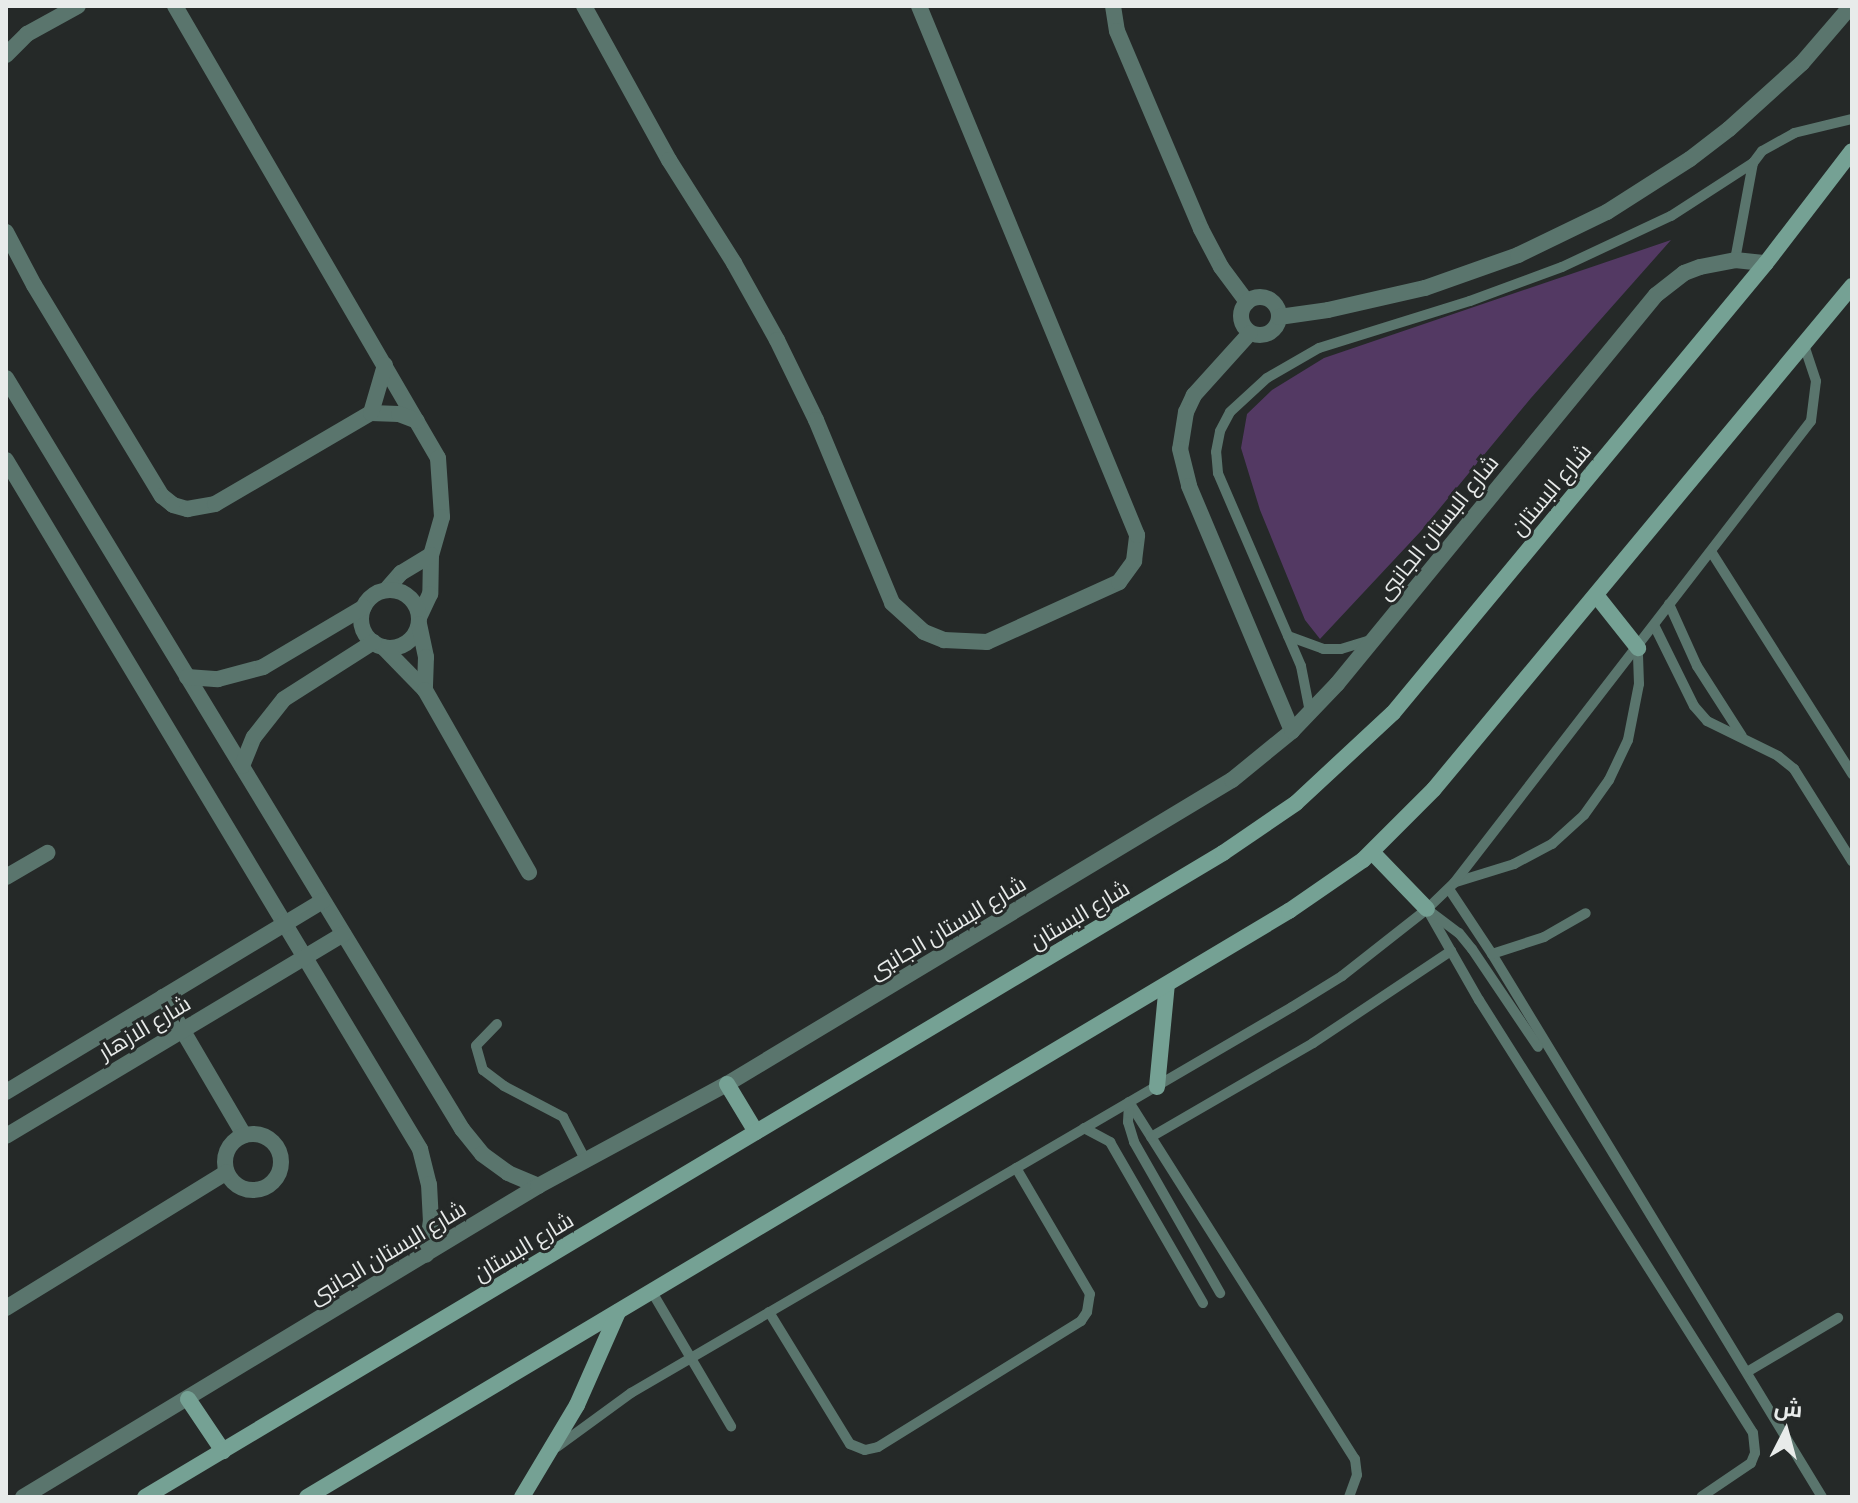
<!DOCTYPE html>
<html>
<head>
<meta charset="utf-8">
<style>
  body { margin:0 }
  #map { position:relative; width:1858px; height:1503px; overflow:hidden; background:#252928; font-family:Barlow,Cairo,sans-serif }
  div>[style] { position:absolute }
  .building>* { inset:0; background:#533963 }
  .lane>* { height:10px; margin:-5px; padding:0 5px; transform-origin:5px; border-radius:5px; background:#5a756d }
  .street>* { height:16px; margin:-8px; padding:0 8px; transform-origin:8px; border-radius:8px; background:#5a756d }
  .street>.ring { margin:-8px; padding:0; box-sizing:content-box; background:none; border:16px solid #5a756d; border-radius:50% }
  .secondary>* { height:16px; margin:-8px; padding:0 8px; transform-origin:8px; border-radius:8px; background:#75a194 }
  span { translate:-50% -50%; white-space:nowrap; text-align:center; line-height:1.15; -webkit-text-stroke:6px #252928; paint-order:stroke }
  .street-label { font-size:22px; color:#e8ebea }
  .frame { position:absolute; inset:0; border:8px solid #e8ebea; pointer-events:none }
  .north { position:absolute; left:1746px; top:1391px; width:80px; height:80px; -webkit-text-stroke:6px #252928; paint-order:stroke; rotate:6deg; font-size:22px; font-weight:700; line-height:32px; text-align:center; color:#e8ebea }
  .north::after { content:''; display:block; margin:auto; width:28px; height:36px; background:#e8ebea; clip-path:polygon(50% 0,100% 100%,50% 72%,0 100%) }
</style>
</head>
<body>
<div id="map">
  <div class="building">
    <i style="clip-path:polygon(1671px 240px,1531px 398px,1421px 531px,1320px 639px,1305px 620px,1260px 510px,1241px 448px,1247px 414px,1272px 390px,1324px 358px)"></i>
  </div>
  <div class="lane">
    <i style="left:1735px;top:260px;width:99px;rotate:-79.5deg"></i>
    <i style="left:1753px;top:163px;width:15px;rotate:-53deg"></i>
    <i style="left:1762px;top:151px;width:37px;rotate:-29deg"></i>
    <i style="left:1794px;top:133px;width:60px;rotate:-13.6deg"></i>
    <i style="left:1712px;top:553px;width:262px;rotate:57.6deg"></i>
    <i style="left:1669px;top:604px;width:68px;rotate:65.7deg"></i>
    <i style="left:1697px;top:666px;width:83px;rotate:57.3deg"></i>
    <i style="left:1654px;top:625px;width:90px;rotate:63.7deg"></i>
    <i style="left:1694px;top:706px;width:20px;rotate:49deg"></i>
    <i style="left:1707px;top:721px;width:79px;rotate:26.2deg"></i>
    <i style="left:1778px;top:756px;width:21px;rotate:39deg"></i>
    <i style="left:1794px;top:769px;width:109px;rotate:57.8deg"></i>
    <i style="left:1288px;top:636px;width:37px;rotate:20deg"></i>
    <i style="left:1323px;top:649px;width:18px"></i>
    <i style="left:1341px;top:649px;width:30px;rotate:-17deg"></i>
    <i style="left:1310px;top:712px;width:47px;rotate:-101.1deg"></i>
    <i style="left:1301px;top:666px;width:210px;rotate:-113.3deg"></i>
    <i style="left:1218px;top:473px;width:21px;rotate:-95deg"></i>
    <i style="left:1216px;top:452px;width:21px;rotate:-79deg"></i>
    <i style="left:1220px;top:431px;width:21px;rotate:-62deg"></i>
    <i style="left:1230px;top:412px;width:50px;rotate:-42.6deg"></i>
    <i style="left:1267px;top:378px;width:60px;rotate:-30deg"></i>
    <i style="left:1319px;top:348px;width:158px;rotate:-17.3deg"></i>
    <i style="left:1470px;top:301px;width:98px;rotate:-20.3deg"></i>
    <i style="left:1562px;top:267px;width:120px;rotate:-25.1deg"></i>
    <i style="left:1671px;top:216px;width:98px;rotate:-32.9deg"></i>
    <i style="left:1456px;top:882px;width:61px;rotate:-17.2deg"></i>
    <i style="left:1514px;top:864px;width:43px;rotate:-27.8deg"></i>
    <i style="left:1552px;top:844px;width:43px;rotate:-42.2deg"></i>
    <i style="left:1584px;top:815px;width:43px;rotate:-54.5deg"></i>
    <i style="left:1609px;top:780px;width:44px;rotate:-64.6deg"></i>
    <i style="left:1628px;top:740px;width:57px;rotate:-78.9deg"></i>
    <i style="left:1639px;top:684px;width:36px;rotate:-92deg"></i>
    <i style="left:1449px;top:889px;width:78px;rotate:56.5deg"></i>
    <i style="left:1492px;top:954px;width:635px;rotate:58.71deg"></i>
    <i style="left:1427px;top:909px;width:105px;rotate:60.3deg"></i>
    <i style="left:1479px;top:1000px;width:512px;rotate:57.67deg"></i>
    <i style="left:1753px;top:1433px;width:20px;rotate:84deg"></i>
    <i style="left:1755px;top:1453px;width:11px;rotate:112deg"></i>
    <i style="left:1751px;top:1463px;width:60px;rotate:145.8deg"></i>
    <i style="left:1428px;top:910px;width:39px;rotate:37deg"></i>
    <i style="left:1459px;top:933px;width:21px;rotate:51deg"></i>
    <i style="left:1472px;top:949px;width:118px;rotate:56deg"></i>
    <i style="left:1492px;top:954px;width:55px;rotate:-18.1deg"></i>
    <i style="left:1544px;top:937px;width:48px;rotate:-29.7deg"></i>
    <i style="left:497px;top:1024px;width:30px;rotate:134deg"></i>
    <i style="left:476px;top:1046px;width:25px;rotate:74deg"></i>
    <i style="left:483px;top:1070px;width:26px;rotate:37deg"></i>
    <i style="left:504px;top:1086px;width:67px;rotate:27.7deg"></i>
    <i style="left:563px;top:1117px;width:47px;rotate:62.4deg"></i>
    <i style="left:1129px;top:1102px;width:423px;rotate:57.7deg"></i>
    <i style="left:1355px;top:1459px;width:16px;rotate:83deg"></i>
    <i style="left:1357px;top:1475px;width:23px;rotate:110deg"></i>
    <i style="left:1129px;top:1103px;width:19px;rotate:93deg"></i>
    <i style="left:1128px;top:1122px;width:21px;rotate:73deg"></i>
    <i style="left:1134px;top:1142px;width:174px;rotate:60.3deg"></i>
    <i style="left:1084px;top:1128px;width:30px;rotate:28deg"></i>
    <i style="left:1110px;top:1142px;width:186px;rotate:60deg"></i>
    <i style="left:1151px;top:1137px;width:187px;rotate:-30.1deg"></i>
    <i style="left:1313px;top:1043px;width:166px;rotate:-33.7deg"></i>
    <i style="left:652px;top:1292px;width:156px;rotate:59.5deg"></i>
    <i style="left:769px;top:1312px;width:155px;rotate:58.5deg"></i>
    <i style="left:850px;top:1444px;width:16px;rotate:22deg"></i>
    <i style="left:865px;top:1450px;width:13px;rotate:-13deg"></i>
    <i style="left:878px;top:1447px;width:239px;rotate:-31.8deg"></i>
    <i style="left:1081px;top:1321px;width:11px;rotate:-56deg"></i>
    <i style="left:1087px;top:1312px;width:18px;rotate:-81deg"></i>
    <i style="left:1090px;top:1294px;width:146px;rotate:-120.4deg"></i>
    <i style="left:1747px;top:1372px;width:106px;rotate:-30.7deg"></i>
    <i style="left:557px;top:1447px;width:92px;rotate:-36.1deg"></i>
    <i style="left:631px;top:1393px;width:765px;rotate:-30.28deg"></i>
    <i style="left:1292px;top:1007px;width:59px;rotate:-31.8deg"></i>
    <i style="left:1342px;top:976px;width:108px;rotate:-38.2deg"></i>
    <i style="left:1427px;top:909px;width:37px;rotate:-44deg"></i>
    <i style="left:1454px;top:883px;width:584px;rotate:-52.31deg"></i>
    <i style="left:1811px;top:421px;width:40px;rotate:-82.9deg"></i>
    <i style="left:1816px;top:381px;width:41px;rotate:-108.4deg"></i>
  </div>
  <div class="street">
    <i style="left:175px;top:6px;width:523px;rotate:59.81deg"></i>
    <i style="left:438px;top:458px;width:59px;rotate:86.1deg"></i>
    <i style="left:442px;top:517px;width:40px;rotate:106deg"></i>
    <i style="left:431px;top:555px;width:39px;rotate:91deg"></i>
    <i style="left:430px;top:594px;width:26px;rotate:115deg"></i>
    <i style="left:584px;top:6px;width:176px;rotate:61.1deg"></i>
    <i style="left:669px;top:160px;width:122px;rotate:57.7deg"></i>
    <i style="left:734px;top:263px;width:88px;rotate:60.8deg"></i>
    <i style="left:777px;top:340px;width:89px;rotate:64deg"></i>
    <i style="left:816px;top:420px;width:198px;rotate:67.4deg"></i>
    <i style="left:892px;top:603px;width:43px;rotate:42.2deg"></i>
    <i style="left:924px;top:632px;width:22px;rotate:22deg"></i>
    <i style="left:944px;top:640px;width:43px;rotate:2.7deg"></i>
    <i style="left:987px;top:642px;width:145px;rotate:-24.4deg"></i>
    <i style="left:1119px;top:582px;width:26px;rotate:-54deg"></i>
    <i style="left:1134px;top:561px;width:26px;rotate:-83deg"></i>
    <i style="left:1137px;top:535px;width:572px;rotate:-112.4deg"></i>
    <i style="left:1113px;top:6px;width:25px;rotate:81deg"></i>
    <i style="left:1117px;top:31px;width:215px;rotate:67deg"></i>
    <i style="left:1201px;top:229px;width:43px;rotate:62.2deg"></i>
    <i style="left:1221px;top:267px;width:44px;rotate:53.4deg"></i>
    <i style="left:6px;top:55px;width:30px;rotate:-45deg"></i>
    <i style="left:27px;top:34px;width:58px;rotate:-28.8deg"></i>
    <i style="left:6px;top:232px;width:60px;rotate:62.2deg"></i>
    <i style="left:34px;top:285px;width:247px;rotate:58.8deg"></i>
    <i style="left:162px;top:496px;width:14px;rotate:39deg"></i>
    <i style="left:173px;top:505px;width:15px;rotate:16deg"></i>
    <i style="left:187px;top:509px;width:28px;rotate:-10deg"></i>
    <i style="left:215px;top:504px;width:181px;rotate:-30.3deg"></i>
    <i style="left:371px;top:413px;width:28px;rotate:2deg"></i>
    <i style="left:399px;top:414px;width:19px;rotate:21deg"></i>
    <i class="ring" style="left:1241px;top:297px;width:22px;height:22px"></i>
    <i style="left:1279px;top:317px;width:49px;rotate:-8.1deg"></i>
    <i style="left:1328px;top:310px;width:99px;rotate:-12.8deg"></i>
    <i style="left:1425px;top:288px;width:99px;rotate:-19.5deg"></i>
    <i style="left:1518px;top:255px;width:99px;rotate:-25.8deg"></i>
    <i style="left:1607px;top:212px;width:98px;rotate:-32.6deg"></i>
    <i style="left:1690px;top:159px;width:49px;rotate:-37.6deg"></i>
    <i style="left:1729px;top:129px;width:98px;rotate:-42.1deg"></i>
    <i style="left:1802px;top:63px;width:75px;rotate:-49.3deg"></i>
    <i style="left:1250px;top:333px;width:84px;rotate:132.1deg"></i>
    <i style="left:1194px;top:395px;width:19px;rotate:115deg"></i>
    <i style="left:1186px;top:412px;width:37px;rotate:99deg"></i>
    <i style="left:1180px;top:449px;width:38px;rotate:76deg"></i>
    <i style="left:1189px;top:486px;width:266px;rotate:67.2deg"></i>
    <i style="left:6px;top:378px;width:879px;rotate:58.73deg"></i>
    <i style="left:462px;top:1129px;width:32px;rotate:51deg"></i>
    <i style="left:482px;top:1154px;width:32px;rotate:36deg"></i>
    <i style="left:508px;top:1173px;width:33px;rotate:23deg"></i>
    <i style="left:371px;top:413px;width:50px;rotate:-73.7deg"></i>
    <i style="left:6px;top:460px;width:804px;rotate:59deg"></i>
    <i style="left:420px;top:1149px;width:36px;rotate:76deg"></i>
    <i style="left:429px;top:1184px;width:36px;rotate:87deg"></i>
    <i style="left:431px;top:1220px;width:35px;rotate:98deg"></i>
    <i style="left:386px;top:590px;width:23px;rotate:-49deg"></i>
    <i style="left:401px;top:573px;width:35px;rotate:-31deg"></i>
    <i class="ring" style="left:361px;top:590px;width:42px;height:42px"></i>
    <i style="left:419px;top:624px;width:34px;rotate:78deg"></i>
    <i style="left:426px;top:657px;width:33px;rotate:92deg"></i>
    <i style="left:383px;top:647px;width:60px;rotate:45.7deg"></i>
    <i style="left:425px;top:690px;width:210px;rotate:60.3deg"></i>
    <i style="left:187px;top:677px;width:31px;rotate:4deg"></i>
    <i style="left:218px;top:679px;width:47px;rotate:-14.9deg"></i>
    <i style="left:263px;top:667px;width:117px;rotate:-30.7deg"></i>
    <i style="left:242px;top:766px;width:31px;rotate:-68deg"></i>
    <i style="left:254px;top:737px;width:48px;rotate:-51.7deg"></i>
    <i style="left:284px;top:699px;width:106px;rotate:-32.6deg"></i>
    <i style="left:6px;top:877px;width:48px;rotate:-30.3deg"></i>
    <i style="left:163px;top:997px;width:160px;rotate:59.6deg"></i>
    <i style="left:6px;top:1092px;width:370px;rotate:-31.1deg"></i>
    <i class="ring" style="left:225px;top:1134px;width:40px;height:40px"></i>
    <i style="left:6px;top:1136px;width:393px;rotate:-30.9deg"></i>
    <i style="left:6px;top:1308px;width:259px;rotate:-31.6deg"></i>
    <i style="left:23px;top:1497px;width:602px;rotate:-31.13deg"></i>
    <i style="left:538px;top:1186px;width:215px;rotate:-28.4deg"></i>
    <i style="left:727px;top:1084px;width:589px;rotate:-31.05deg"></i>
    <i style="left:1232px;top:780px;width:77px;rotate:-39.2deg"></i>
    <i style="left:1292px;top:731px;width:65px;rotate:-46.2deg"></i>
    <i style="left:1337px;top:684px;width:503px;rotate:-50.65deg"></i>
    <i style="left:1656px;top:295px;width:36px;rotate:-38deg"></i>
    <i style="left:1684px;top:273px;width:17px;rotate:-21deg"></i>
    <i style="left:1700px;top:267px;width:36px;rotate:-11deg"></i>
    <i style="left:1735px;top:260px;width:31px;rotate:6deg"></i>
  </div>
  <div class="secondary">
    <i style="left:1596px;top:595px;width:68px;rotate:51.6deg"></i>
    <i style="left:1372px;top:852px;width:79px;rotate:46deg"></i>
    <i style="left:727px;top:1084px;width:56px;rotate:58.9deg"></i>
    <i style="left:1157px;top:1087px;width:103px;rotate:-84.5deg"></i>
    <i style="left:188px;top:1399px;width:63px;rotate:56.1deg"></i>
    <i style="left:145px;top:1497px;width:1256px;rotate:-30.85deg"></i>
    <i style="left:1223px;top:853px;width:88px;rotate:-34.4deg"></i>
    <i style="left:1296px;top:803px;width:132px;rotate:-42.9deg"></i>
    <i style="left:1393px;top:713px;width:584px;rotate:-50.35deg"></i>
    <i style="left:1766px;top:263px;width:141px;rotate:-52.5deg"></i>
    <i style="left:307px;top:1497px;width:1144px;rotate:-30.83deg"></i>
    <i style="left:1289px;top:911px;width:90px;rotate:-34.6deg"></i>
    <i style="left:1363px;top:860px;width:100px;rotate:-45deg"></i>
    <i style="left:1434px;top:789px;width:654px;rotate:-50.27deg"></i>
    <i style="left:522px;top:1497px;width:107px;rotate:-59.1deg"></i>
    <i style="left:577px;top:1405px;width:102px;rotate:-66.2deg"></i>
  </div>
  <div class="street-label">
    <span style="left:1550px;top:489px;rotate:-50deg">شارع البستان</span>
    <span style="left:1437px;top:527px;rotate:-51deg">شارع البستان الجانبى</span>
    <span style="left:1079px;top:914px;rotate:-31deg">شارع البستان</span>
    <span style="left:947px;top:927px;rotate:-31deg">شارع البستان الجانبى</span>
    <span style="left:144px;top:1027px;rotate:-31deg">شارع الازهار</span>
    <span style="left:523px;top:1246px;rotate:-31deg">شارع البستان</span>
    <span style="left:387px;top:1252px;rotate:-31deg">شارع البستان الجانبى</span>
  </div>
  <div class="frame"></div>
  <div class="north">ش</div>
</div>
</body>
</html>
